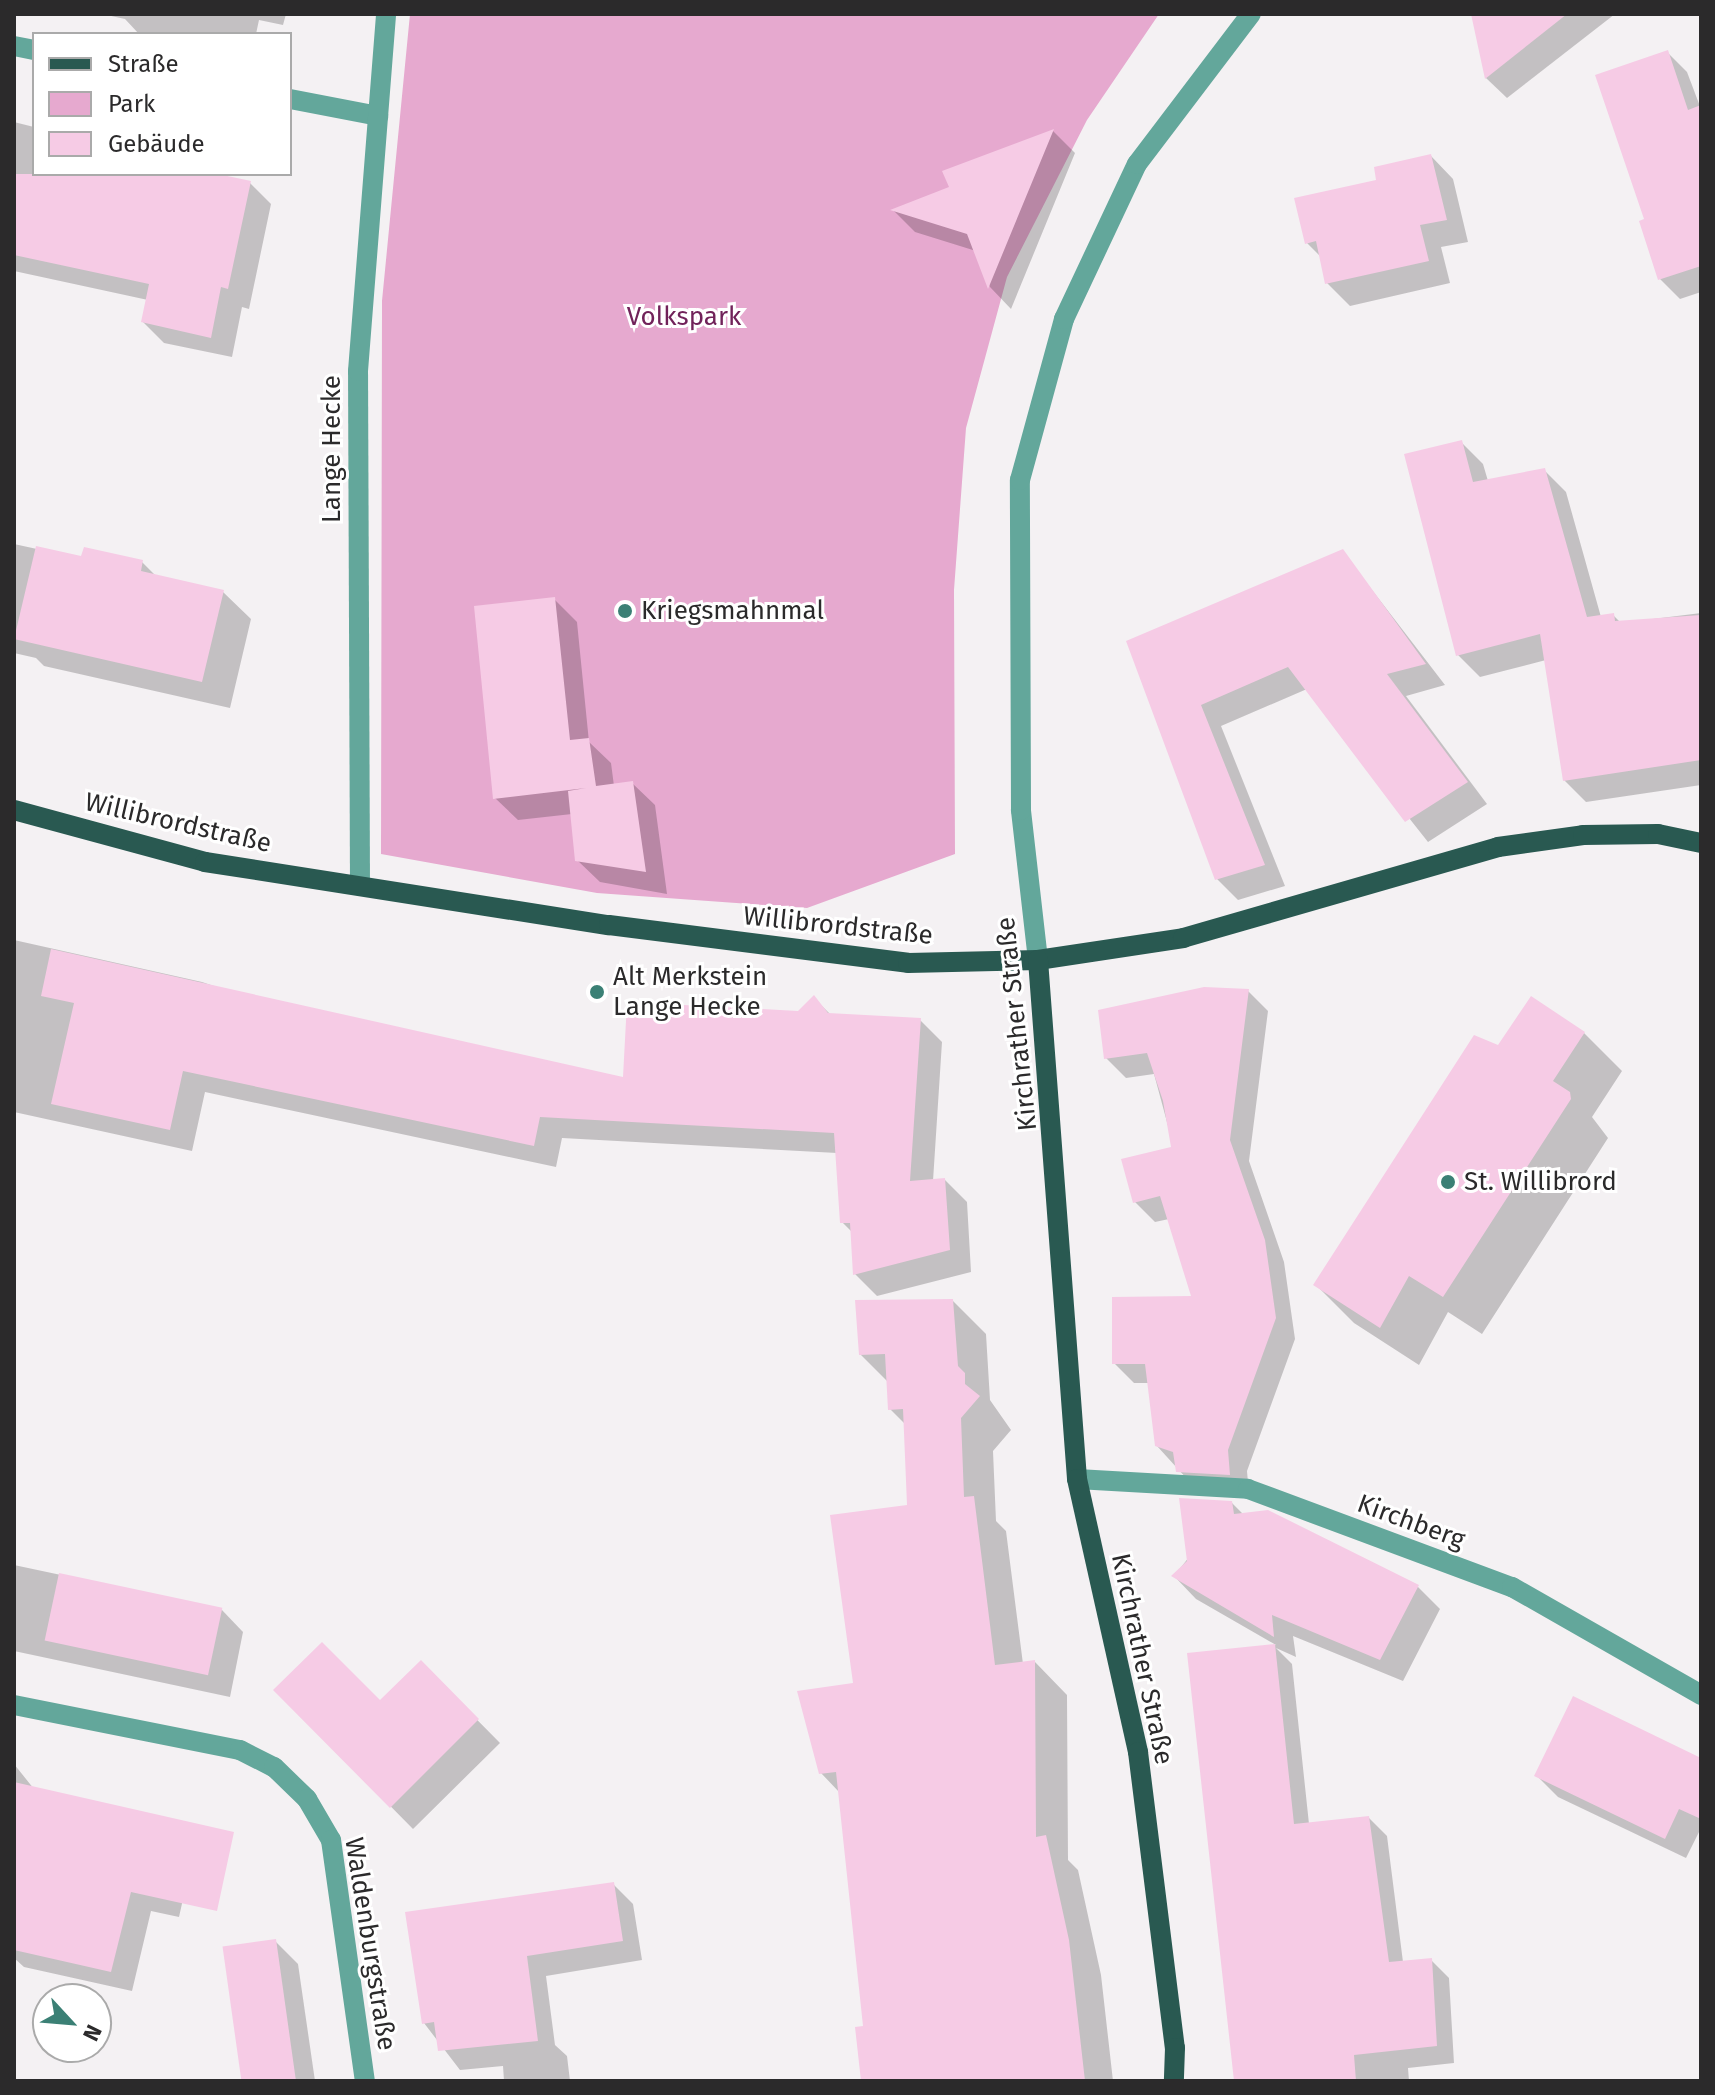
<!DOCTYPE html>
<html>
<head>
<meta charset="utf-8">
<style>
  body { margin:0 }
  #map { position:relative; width:1715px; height:2095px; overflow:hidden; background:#f4f1f3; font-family:"Fira Sans",sans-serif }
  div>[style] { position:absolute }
  .green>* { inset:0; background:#e6a9cf }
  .shadow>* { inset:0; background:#0003 }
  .building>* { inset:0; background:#f6cbe5; transform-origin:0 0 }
  .minor>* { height:20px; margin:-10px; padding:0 10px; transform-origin:10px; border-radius:10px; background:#63a79b }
  .major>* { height:20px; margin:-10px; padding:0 10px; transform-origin:10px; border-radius:10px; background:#295951 }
  .dots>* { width:22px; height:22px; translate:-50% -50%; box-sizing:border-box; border:4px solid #fff; border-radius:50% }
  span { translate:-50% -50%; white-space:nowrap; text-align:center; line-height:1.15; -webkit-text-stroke:6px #fff; paint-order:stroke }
  .park-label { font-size:26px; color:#71225a }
  .street-label { font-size:26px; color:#2b2a2b }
  .poi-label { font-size:26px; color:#2b2a2b }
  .left { translate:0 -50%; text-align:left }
  .frame { position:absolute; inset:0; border:16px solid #2b2a2b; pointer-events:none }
  .legend { position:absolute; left:32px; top:32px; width:260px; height:144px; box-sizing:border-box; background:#fff; border:2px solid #aaa; margin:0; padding:10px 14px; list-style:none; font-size:24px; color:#2b2a2b }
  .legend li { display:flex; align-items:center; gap:16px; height:40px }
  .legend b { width:40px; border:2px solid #aaa }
  .north { position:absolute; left:32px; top:1983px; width:80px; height:80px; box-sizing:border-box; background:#fff; border:2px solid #aaa; border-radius:50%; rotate:116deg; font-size:22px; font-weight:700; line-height:32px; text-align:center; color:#2b2a2b }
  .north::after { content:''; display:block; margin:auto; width:28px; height:36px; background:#3b8075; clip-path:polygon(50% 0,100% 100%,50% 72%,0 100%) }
</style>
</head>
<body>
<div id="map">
  <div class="green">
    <i style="clip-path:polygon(410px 14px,1159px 14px,1087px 120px,1007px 277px,966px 428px,954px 590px,955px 854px,807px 908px,597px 893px,381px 854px,382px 301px)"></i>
  </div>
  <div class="shadow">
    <i style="clip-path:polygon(102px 14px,286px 14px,283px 25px,259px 20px,256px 34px,139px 34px,125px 19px)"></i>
    <i style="clip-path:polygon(1473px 14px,1615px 14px,1507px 98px,1486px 78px)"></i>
    <i style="clip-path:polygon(1667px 52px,1687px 72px,1701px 109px,1701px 292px,1680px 299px,1660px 279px,1647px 220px)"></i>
    <i style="clip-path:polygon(14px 122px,34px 127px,34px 174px,208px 174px,250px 183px,271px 204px,249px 309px,242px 307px,232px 357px,164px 343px,143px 322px,148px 300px,14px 271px)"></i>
    <i style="clip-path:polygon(1053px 131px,1075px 153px,1011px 309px,990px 287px,976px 251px,915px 232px,894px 211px,951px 189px,945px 172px)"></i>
    <i style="clip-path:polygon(1431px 156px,1453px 179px,1468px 242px,1441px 247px,1450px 283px,1350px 306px,1327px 283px,1322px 258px,1307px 243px,1378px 182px)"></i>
    <i style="clip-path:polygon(1461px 442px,1483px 464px,1488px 481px,1544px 470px,1566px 492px,1601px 617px,1613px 615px,1621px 623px,1701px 613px,1701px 785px,1586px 802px,1564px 780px,1546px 660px,1480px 677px,1458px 655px)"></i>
    <i style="clip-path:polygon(14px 544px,83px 559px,142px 562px,156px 576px,223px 592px,251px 619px,230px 708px,44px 666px,36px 658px,14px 653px)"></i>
    <i style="clip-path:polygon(1342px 551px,1445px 685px,1406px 696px,1487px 804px,1428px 842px,1307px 689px,1221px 726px,1285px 886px,1238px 900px,1217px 879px,1129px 642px)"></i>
    <i style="clip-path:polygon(554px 599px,577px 622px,589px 742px,611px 763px,614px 786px,632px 783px,655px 805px,667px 894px,600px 882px,577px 860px,572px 814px,518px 820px,495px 798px)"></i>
    <i style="clip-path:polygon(14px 940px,202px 982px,249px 998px,624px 1079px,799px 1013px,814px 998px,831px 1015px,920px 1020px,942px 1042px,933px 1181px,945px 1180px,967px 1202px,971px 1272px,877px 1296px,855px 1274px,853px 1233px,842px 1222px,837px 1153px,562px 1138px,556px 1167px,205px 1092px,192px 1151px,14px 1112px)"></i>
    <i style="clip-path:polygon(1248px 991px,1268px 1011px,1249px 1161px,1284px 1262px,1295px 1339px,1247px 1471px,1249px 1494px,1198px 1491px,1157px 1446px,1150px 1383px,1134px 1383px,1114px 1363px,1194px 1298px,1169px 1219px,1155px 1222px,1135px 1202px,1174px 1148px,1154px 1074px,1126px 1078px,1106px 1058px)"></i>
    <i style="clip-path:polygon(1584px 1033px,1622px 1071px,1592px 1117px,1608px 1138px,1482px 1334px,1448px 1312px,1419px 1365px,1354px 1323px,1316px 1285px,1499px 1048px)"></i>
    <i style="clip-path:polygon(953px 1301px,986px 1334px,990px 1400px,1011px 1430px,993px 1451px,996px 1521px,1006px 1531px,1023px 1664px,1035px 1662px,1067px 1695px,1068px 1860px,1078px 1870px,1101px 1975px,1113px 2081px,863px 2081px,865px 2028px,840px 1793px,821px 1773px,855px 1685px,910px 1507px,906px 1425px,890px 1409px,888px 1382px,860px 1354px)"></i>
    <i style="clip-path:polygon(1232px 1503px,1244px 1515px,1417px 1586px,1440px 1609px,1403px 1681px,1293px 1636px,1296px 1657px,1276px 1648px,1292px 1664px,1309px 1824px,1369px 1818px,1387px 1836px,1403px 1962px,1431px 1960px,1449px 1978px,1454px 2063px,1408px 2068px,1409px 2081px,1235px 2081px,1189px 1655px,1276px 1645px,1196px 1599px,1174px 1576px)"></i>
    <i style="clip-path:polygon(14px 1565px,221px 1609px,243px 1632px,230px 1697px,14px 1651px)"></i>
    <i style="clip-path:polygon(421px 1663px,500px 1743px,413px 1829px,276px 1690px,380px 1703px)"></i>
    <i style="clip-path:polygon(1701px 1759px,1701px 1828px,1686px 1858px,1558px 1797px,1537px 1776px)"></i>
    <i style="clip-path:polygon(14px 1764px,34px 1789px,196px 1841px,179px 1917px,151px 1911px,132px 1991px,24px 1967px,14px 1958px)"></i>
    <i style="clip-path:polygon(613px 1884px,633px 1904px,642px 1960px,546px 1976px,555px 2045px,567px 2056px,570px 2081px,504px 2081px,503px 2066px,460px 2070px,424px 2023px)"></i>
    <i style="clip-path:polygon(275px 1941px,298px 1964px,315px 2081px,246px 2081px)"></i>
  </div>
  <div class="building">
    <i style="clip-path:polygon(1471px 14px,1567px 14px,1485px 79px)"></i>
    <i style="clip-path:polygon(1668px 50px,1688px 110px,1701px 105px,1701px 266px,1658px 280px,1639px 221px,1644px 219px,1595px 75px)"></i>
    <i style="clip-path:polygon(1054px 129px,988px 289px,967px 234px,890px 210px,949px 187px,942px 171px)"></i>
    <i style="clip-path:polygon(1431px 154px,1447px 220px,1420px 225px,1429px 261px,1325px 284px,1316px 241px,1305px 244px,1294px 198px,1376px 180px,1374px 167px)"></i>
    <i style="clip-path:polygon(14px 174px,218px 174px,251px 181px,228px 289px,221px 287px,211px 338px,141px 322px,149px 284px,14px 255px)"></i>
    <i style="clip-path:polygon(1462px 440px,1473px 482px,1545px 468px,1587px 617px,1614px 613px,1615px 621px,1701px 615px,1701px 760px,1563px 781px,1540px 634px,1456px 656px,1404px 454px)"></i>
    <i style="clip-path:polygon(36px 546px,81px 556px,84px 547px,143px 560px,141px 571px,224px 590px,202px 682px,14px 639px)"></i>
    <i style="clip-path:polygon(1343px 549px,1426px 664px,1387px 674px,1468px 782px,1405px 822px,1288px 667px,1201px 705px,1265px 865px,1215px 880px,1126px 641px)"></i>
    <i style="clip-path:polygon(555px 597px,570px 740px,589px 738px,596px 786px,633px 781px,646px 872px,575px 861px,568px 791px,586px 788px,493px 799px,474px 606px)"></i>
    <i style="clip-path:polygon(51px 949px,623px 1077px,627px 1002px,798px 1011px,814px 995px,828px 1013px,921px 1018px,910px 1181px,945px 1178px,950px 1250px,853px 1275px,850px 1223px,840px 1223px,834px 1133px,540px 1117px,534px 1146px,183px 1071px,170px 1130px,51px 1104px,74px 1003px,41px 996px)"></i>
    <i style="clip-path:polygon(1204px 987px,1249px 989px,1230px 1140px,1265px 1240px,1276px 1318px,1228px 1450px,1230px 1475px,1176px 1472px,1173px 1452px,1155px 1446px,1145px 1364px,1112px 1364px,1112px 1297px,1191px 1296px,1160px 1196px,1133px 1203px,1121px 1159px,1171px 1147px,1163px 1101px,1147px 1053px,1104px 1059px,1098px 1010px)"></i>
    <i style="clip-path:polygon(1531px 996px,1585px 1032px,1553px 1081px,1570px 1092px,1571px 1099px,1443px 1297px,1409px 1276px,1380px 1328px,1313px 1285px,1474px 1035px,1498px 1045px)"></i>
    <i style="clip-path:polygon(953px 1299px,958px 1366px,965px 1373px,965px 1384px,980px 1396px,961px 1418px,964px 1497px,974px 1496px,995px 1665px,1035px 1660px,1036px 1837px,1046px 1835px,1069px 1940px,1085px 2081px,861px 2081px,855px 2027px,863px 2026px,836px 1772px,819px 1774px,797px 1691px,853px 1683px,830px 1515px,907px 1505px,903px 1409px,888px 1410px,885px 1354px,859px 1355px,855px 1300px)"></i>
    <i style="clip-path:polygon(1179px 1498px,1232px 1501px,1234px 1514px,1268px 1510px,1419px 1585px,1380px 1660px,1272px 1615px,1274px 1637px,1171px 1576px,1187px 1561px)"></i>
    <i style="left:59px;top:1573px;width:167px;height:69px;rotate:12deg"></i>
    <i style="clip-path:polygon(322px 1642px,380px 1700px,421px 1660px,479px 1719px,390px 1808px,273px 1690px)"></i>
    <i style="clip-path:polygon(1275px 1644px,1294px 1824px,1369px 1816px,1389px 1962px,1432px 1958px,1437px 2046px,1354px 2055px,1356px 2081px,1234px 2081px,1187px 1653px)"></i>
    <i style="clip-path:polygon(1573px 1696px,1701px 1758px,1701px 1819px,1679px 1809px,1665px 1839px,1534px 1776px)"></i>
    <i style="clip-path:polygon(14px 1782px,234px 1832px,217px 1911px,131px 1892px,111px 1972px,14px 1950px)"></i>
    <i style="clip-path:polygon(614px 1882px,623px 1941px,527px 1956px,538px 2041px,438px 2051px,434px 2022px,422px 2024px,405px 1912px)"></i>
    <i style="left:276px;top:1939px;width:144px;height:54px;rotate:82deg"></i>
  </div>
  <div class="minor">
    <i style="left:14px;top:46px;width:20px;rotate:11deg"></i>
    <i style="left:290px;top:99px;width:90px;rotate:10.9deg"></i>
    <i style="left:360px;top:886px;width:515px;rotate:-90.22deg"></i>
    <i style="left:358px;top:371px;width:358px;rotate:-85.5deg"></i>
    <i style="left:1038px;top:960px;width:151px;rotate:-96.5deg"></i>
    <i style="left:1021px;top:810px;width:330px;rotate:-90.2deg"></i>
    <i style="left:1020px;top:480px;width:167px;rotate:-74.7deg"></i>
    <i style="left:1064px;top:319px;width:171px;rotate:-64.8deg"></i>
    <i style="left:1137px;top:164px;width:188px;rotate:-52.8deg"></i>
    <i style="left:1077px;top:1479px;width:171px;rotate:3.3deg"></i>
    <i style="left:1248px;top:1489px;width:282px;rotate:20.4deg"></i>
    <i style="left:1512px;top:1587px;width:218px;rotate:29.7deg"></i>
    <i style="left:14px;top:1705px;width:230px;rotate:11.3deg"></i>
    <i style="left:240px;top:1750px;width:38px;rotate:27deg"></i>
    <i style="left:274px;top:1767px;width:46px;rotate:44.1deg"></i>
    <i style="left:307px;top:1799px;width:48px;rotate:59.7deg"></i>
    <i style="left:331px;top:1840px;width:243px;rotate:82deg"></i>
  </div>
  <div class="major">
    <i style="left:14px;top:810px;width:198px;rotate:15.2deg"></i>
    <i style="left:205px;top:862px;width:409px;rotate:8.9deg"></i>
    <i style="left:609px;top:925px;width:301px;rotate:7.2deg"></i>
    <i style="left:908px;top:963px;width:130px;rotate:-1.3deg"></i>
    <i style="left:1038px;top:960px;width:147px;rotate:-8.6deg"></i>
    <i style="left:1183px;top:938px;width:328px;rotate:-16.1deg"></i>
    <i style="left:1498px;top:847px;width:86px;rotate:-8deg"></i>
    <i style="left:1583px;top:835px;width:75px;rotate:-0.8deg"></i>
    <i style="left:1658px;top:834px;width:44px;rotate:11.8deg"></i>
    <i style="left:1038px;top:960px;width:520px;rotate:85.7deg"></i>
    <i style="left:1077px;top:1479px;width:280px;rotate:77.4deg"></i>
    <i style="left:1138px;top:1752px;width:298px;rotate:82.9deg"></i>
    <i style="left:1175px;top:2048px;width:33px;rotate:92deg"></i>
  </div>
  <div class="dots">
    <i style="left:625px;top:611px;background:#3b8075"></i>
    <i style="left:597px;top:992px;background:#3b8075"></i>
    <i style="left:1448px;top:1182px;background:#3b8075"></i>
  </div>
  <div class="park-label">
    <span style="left:684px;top:317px">Volkspark</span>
  </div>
  <div class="street-label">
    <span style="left:332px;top:449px;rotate:-90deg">Lange Hecke</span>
    <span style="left:178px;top:823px;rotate:13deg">Willibrordstraße</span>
    <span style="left:838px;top:926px;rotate:6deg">Willibrordstraße</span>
    <span style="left:1017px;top:1024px;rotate:-96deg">Kirchrather Straße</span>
    <span style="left:1411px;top:1522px;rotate:20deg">Kirchberg</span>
    <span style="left:1142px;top:1659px;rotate:78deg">Kirchrather Straße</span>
    <span style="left:370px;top:1944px;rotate:81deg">Waldenburgstraße</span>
  </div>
  <div class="poi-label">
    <span class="left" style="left:641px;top:611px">Kriegsmahnmal</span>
    <span class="left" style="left:613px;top:992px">Alt Merkstein<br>Lange Hecke</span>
    <span class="left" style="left:1464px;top:1182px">St. Willibrord</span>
  </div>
  <div class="frame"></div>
  <ul class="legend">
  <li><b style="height:10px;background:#295951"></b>Straße</li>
  <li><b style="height:22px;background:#e6a9cf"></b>Park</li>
  <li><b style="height:22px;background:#f6cbe5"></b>Gebäude</li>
  </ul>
  <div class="north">N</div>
</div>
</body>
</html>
